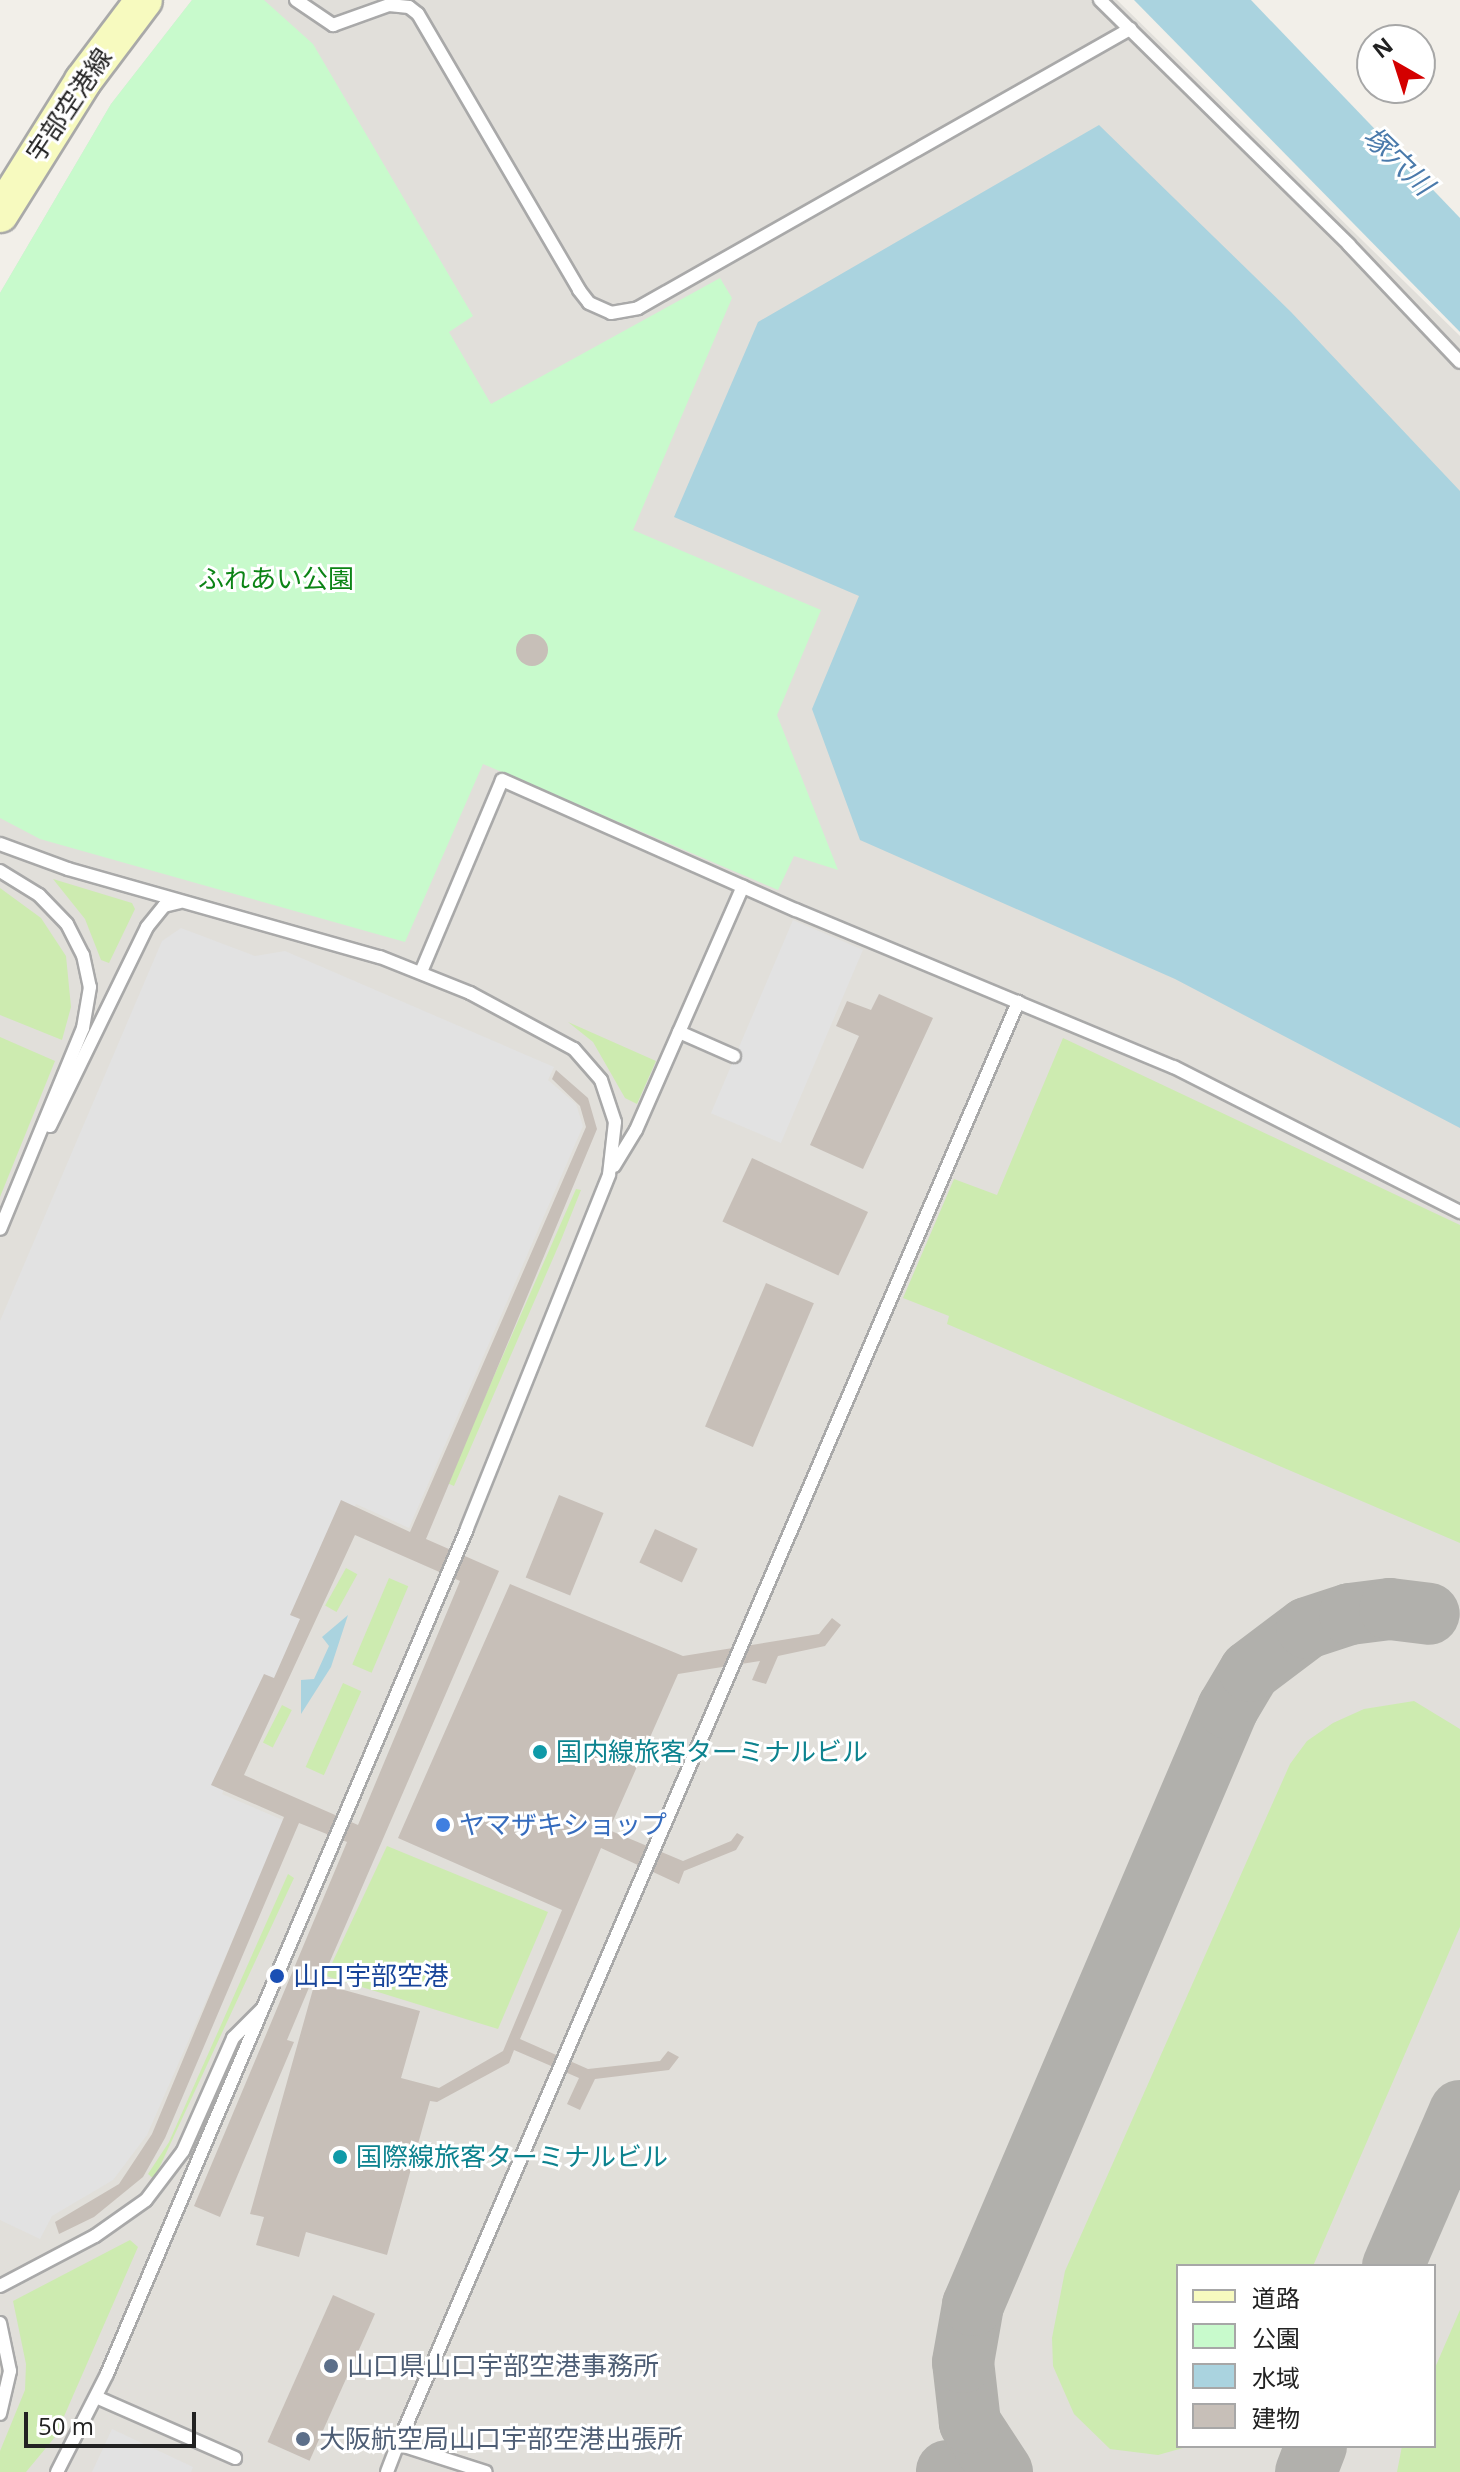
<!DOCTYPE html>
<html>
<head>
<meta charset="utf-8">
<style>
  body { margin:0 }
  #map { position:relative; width:1460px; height:2472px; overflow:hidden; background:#f2efe9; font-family:"Open Sans","Noto Sans JP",sans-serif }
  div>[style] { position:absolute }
  .airport>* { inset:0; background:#e1dfda }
  .grass>* { inset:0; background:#cdebb0; transform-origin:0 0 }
  .park>* { inset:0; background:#c8facc }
  .parking>* { inset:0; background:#e2e2e2; transform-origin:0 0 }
  .water>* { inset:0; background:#aad3df }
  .taxiway>* { height:62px; margin:-31px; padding:0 31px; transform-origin:31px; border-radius:31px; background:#b1b0ac }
  .building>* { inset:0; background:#c7bfb8; transform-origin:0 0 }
  .round { border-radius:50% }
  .roads { filter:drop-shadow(2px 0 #a9a9a9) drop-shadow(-2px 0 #a9a9a9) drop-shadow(0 2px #a9a9a9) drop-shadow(0 -2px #a9a9a9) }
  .service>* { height:12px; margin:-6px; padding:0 6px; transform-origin:6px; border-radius:6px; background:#fff }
  .secondary>* { height:36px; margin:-18px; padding:0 18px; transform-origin:18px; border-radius:18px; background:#f7fabf }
  .dots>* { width:22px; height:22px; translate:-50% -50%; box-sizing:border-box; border:4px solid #fff; border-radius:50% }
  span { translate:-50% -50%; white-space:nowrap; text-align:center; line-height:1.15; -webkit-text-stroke:6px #fff; paint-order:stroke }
  .street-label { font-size:26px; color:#222 }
  .park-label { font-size:26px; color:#0c8416 }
  .culture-label { font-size:26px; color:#0d838f }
  .left { translate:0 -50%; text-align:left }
  .shop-label { font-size:26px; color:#366cbe }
  .transit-label { font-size:26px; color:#164399 }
  .service-label { font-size:26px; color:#4e5e75 }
  .water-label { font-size:28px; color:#4a7aab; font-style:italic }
  .legend { position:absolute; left:1176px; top:2264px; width:260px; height:184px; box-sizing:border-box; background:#fff; border:2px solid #a7a7a7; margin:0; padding:10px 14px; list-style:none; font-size:24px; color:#222 }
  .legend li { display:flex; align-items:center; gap:16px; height:40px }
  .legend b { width:40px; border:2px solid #a7a7a7 }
  .north { position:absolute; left:1356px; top:24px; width:80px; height:80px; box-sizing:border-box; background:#fff; border:2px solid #a7a7a7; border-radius:50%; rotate:321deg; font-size:22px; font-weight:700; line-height:32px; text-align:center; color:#222 }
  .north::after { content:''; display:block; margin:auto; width:28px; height:36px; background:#d40000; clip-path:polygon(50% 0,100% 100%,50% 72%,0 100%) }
  .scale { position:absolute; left:24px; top:2412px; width:172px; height:36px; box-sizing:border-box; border:4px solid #222; border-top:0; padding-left:10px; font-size:24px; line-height:28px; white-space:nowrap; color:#222; -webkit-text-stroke:6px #fff; paint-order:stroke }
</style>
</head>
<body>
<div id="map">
  <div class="airport">
    <i style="clip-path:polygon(evenodd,192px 0,1117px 0,1460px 336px,1460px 2472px,0 2472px,0 293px,111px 104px,192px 0,1178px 2266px,1434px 2266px,1434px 2446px,1178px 2446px,1178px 2266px)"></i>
  </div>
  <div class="grass">
    <i style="clip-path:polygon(53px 879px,132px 903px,135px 909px,109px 963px,101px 960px,85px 919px)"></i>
    <i style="clip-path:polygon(0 888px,41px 918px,66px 956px,71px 1007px,62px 1040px,0 1015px)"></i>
    <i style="clip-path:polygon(568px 1022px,656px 1061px,637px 1104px,625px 1098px,593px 1042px)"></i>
    <i style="clip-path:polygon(0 1037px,55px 1061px,0 1197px)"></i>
    <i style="clip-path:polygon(1063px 1038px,1460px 1225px,1460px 1543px,947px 1324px,949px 1316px,903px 1298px,954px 1179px,997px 1195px)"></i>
    <i style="clip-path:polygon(576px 1189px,581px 1190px,561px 1240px,454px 1486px,447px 1483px)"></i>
    <i style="left:346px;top:1568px;width:13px;height:43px;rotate:29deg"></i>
    <i style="left:389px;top:1578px;width:21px;height:94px;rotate:23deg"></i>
    <i style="left:343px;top:1683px;width:20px;height:92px;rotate:24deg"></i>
    <i style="clip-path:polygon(1414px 1701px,1460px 1729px,1460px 1927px,1313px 2266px,1178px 2266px,1178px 2446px,1190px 2446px,1158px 2455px,1110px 2449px,1074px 2414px,1053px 2366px,1052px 2338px,1065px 2271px,1290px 1764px,1307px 1741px,1333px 1723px,1364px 1709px)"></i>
    <i style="left:282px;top:1705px;width:11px;height:42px;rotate:27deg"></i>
    <i style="clip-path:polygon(387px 1846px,548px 1912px,498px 2029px,326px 1976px)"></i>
    <i style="clip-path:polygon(288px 1874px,294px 1878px,154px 2179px,148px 2174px,169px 2142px)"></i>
    <i style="clip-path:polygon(130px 2240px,138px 2247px,55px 2437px,26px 2472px,0 2472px,0 2451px,25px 2390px,26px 2364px,13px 2301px)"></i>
    <i style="clip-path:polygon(1460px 2310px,1460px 2472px,1397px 2472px,1402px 2446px,1434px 2446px,1434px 2370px)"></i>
  </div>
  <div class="park">
    <i style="clip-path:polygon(192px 0,264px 0,313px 44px,473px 316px,449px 332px,491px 404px,720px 278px,732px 298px,633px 530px,821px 610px,777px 715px,838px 870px,794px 856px,778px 890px,483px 764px,405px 942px,40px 839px,0 818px,0 293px,111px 104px)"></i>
  </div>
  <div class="parking">
    <i style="left:793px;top:920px;width:76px;height:210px;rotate:23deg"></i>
    <i style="clip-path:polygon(181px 928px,255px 956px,285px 951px,554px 1067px,548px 1080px,576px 1104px,583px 1126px,409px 1528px,356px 1504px,222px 1794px,285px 1821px,147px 2135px,113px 2180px,52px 2216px,40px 2239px,0 2220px,0 1321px,162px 941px)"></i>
    <i style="clip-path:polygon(112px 2429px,193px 2467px,191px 2472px,92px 2472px)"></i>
  </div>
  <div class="water">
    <i style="clip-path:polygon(1134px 0,1251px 0,1460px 218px,1460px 332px)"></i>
    <i style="clip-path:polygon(1099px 125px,1291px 312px,1460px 491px,1460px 1128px,1175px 979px,860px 840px,812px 709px,859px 596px,674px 517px,758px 322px)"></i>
    <i style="clip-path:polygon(348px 1615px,331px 1667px,301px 1714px,301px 1680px,314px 1679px,329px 1646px,322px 1637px)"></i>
  </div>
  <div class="taxiway">
    <i style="left:1393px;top:2266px;width:169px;rotate:-66.6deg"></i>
    <i style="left:947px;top:2471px;width:2px;rotate:27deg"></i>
    <i style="left:1002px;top:2472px;width:59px;rotate:-123.1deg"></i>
    <i style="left:970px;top:2423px;width:61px;rotate:-96.5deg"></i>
    <i style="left:963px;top:2362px;width:58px;rotate:-80deg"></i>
    <i style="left:973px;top:2305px;width:649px;rotate:-66.87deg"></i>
    <i style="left:1228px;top:1708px;width:43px;rotate:-59.3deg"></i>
    <i style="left:1250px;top:1671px;width:71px;rotate:-37deg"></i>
    <i style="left:1307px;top:1628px;width:45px;rotate:-18deg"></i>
    <i style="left:1350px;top:1614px;width:40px;rotate:-7.1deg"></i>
    <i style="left:1390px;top:1609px;width:39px;rotate:7deg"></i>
    <i style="left:1306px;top:2472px;width:28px;rotate:-69deg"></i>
  </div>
  <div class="building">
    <i class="round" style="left:516px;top:634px;width:32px;height:32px"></i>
    <i style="clip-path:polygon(879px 994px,933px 1018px,863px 1169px,810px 1145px,859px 1036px,836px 1026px,847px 1001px,871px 1010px)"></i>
    <i style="clip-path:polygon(evenodd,556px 1070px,588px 1098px,597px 1129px,426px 1539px,499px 1571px,321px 1982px,313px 1978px,287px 2040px,294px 2042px,220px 2217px,194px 2206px,347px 1842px,299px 1823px,165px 2138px,143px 2177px,94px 2217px,59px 2234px,55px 2222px,119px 2184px,152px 2134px,284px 1817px,211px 1785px,264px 1674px,274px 1678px,300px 1619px,290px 1615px,341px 1500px,410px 1532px,586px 1127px,580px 1106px,552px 1079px,556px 1070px,355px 1535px,460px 1581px,358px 1825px,244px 1775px,355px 1535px)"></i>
    <i style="left:752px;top:1158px;width:128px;height:70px;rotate:25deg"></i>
    <i style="left:766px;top:1283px;width:52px;height:156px;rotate:23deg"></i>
    <i style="left:559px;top:1495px;width:48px;height:89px;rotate:22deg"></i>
    <i style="left:655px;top:1529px;width:47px;height:37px;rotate:25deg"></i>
    <i style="clip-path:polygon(510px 1584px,683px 1656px,819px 1634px,832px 1618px,841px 1625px,825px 1646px,778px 1656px,766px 1684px,752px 1680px,760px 1661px,678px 1674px,609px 1830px,683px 1861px,731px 1841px,737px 1833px,744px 1837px,736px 1850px,684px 1871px,679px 1884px,601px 1848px,520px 2039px,588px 2069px,660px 2061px,668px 2051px,679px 2057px,669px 2070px,595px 2079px,580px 2110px,567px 2104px,579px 2078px,514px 2050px,509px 2063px,437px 2102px,430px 2101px,387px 2255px,306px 2232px,299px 2257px,256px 2245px,264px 2217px,250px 2214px,315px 1982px,420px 2011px,401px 2078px,439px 2088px,503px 2051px,562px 1910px,398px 1838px)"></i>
    <i style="left:333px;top:2295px;width:46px;height:161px;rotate:24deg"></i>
  </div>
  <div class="roads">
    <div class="service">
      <i style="left:296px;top:0;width:45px;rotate:34deg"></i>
      <i style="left:333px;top:25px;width:59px;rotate:-19.7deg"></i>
      <i style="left:389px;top:5px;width:20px;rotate:6deg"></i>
      <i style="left:409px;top:7px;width:11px;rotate:38deg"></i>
      <i style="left:418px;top:14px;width:320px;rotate:59.7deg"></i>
      <i style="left:579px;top:290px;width:16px;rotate:52deg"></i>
      <i style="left:589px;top:303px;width:24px;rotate:24deg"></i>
      <i style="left:611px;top:313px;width:27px;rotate:-10deg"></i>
      <i style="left:638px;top:308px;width:566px;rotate:-29.56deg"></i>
      <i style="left:1100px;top:0;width:349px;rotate:44.5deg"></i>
      <i style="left:1349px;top:245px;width:161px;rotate:46.5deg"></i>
      <i style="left:0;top:844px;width:72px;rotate:20.2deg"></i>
      <i style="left:68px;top:869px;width:324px;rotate:15.8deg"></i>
      <i style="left:380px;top:957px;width:97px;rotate:21.8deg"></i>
      <i style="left:470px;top:993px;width:118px;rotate:28.3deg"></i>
      <i style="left:574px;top:1049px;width:41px;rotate:48.9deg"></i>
      <i style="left:601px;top:1080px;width:44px;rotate:71.6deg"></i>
      <i style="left:615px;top:1122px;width:53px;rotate:96.5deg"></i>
      <i style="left:609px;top:1175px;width:381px;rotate:111.9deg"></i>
      <i style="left:467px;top:1529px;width:918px;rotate:113.08deg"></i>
      <i style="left:107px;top:2374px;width:110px;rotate:117deg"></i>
      <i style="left:0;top:871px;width:46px;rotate:31.6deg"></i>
      <i style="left:39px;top:895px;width:40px;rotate:46deg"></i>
      <i style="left:67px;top:924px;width:35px;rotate:63deg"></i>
      <i style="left:83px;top:955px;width:33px;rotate:78deg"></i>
      <i style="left:90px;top:987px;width:42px;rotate:99.7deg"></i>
      <i style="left:83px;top:1028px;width:217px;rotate:112.4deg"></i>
      <i style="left:421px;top:972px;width:208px;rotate:-67.1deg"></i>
      <i style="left:502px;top:780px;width:321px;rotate:23.9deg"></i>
      <i style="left:796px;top:910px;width:409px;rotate:22.6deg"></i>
      <i style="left:1174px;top:1067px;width:321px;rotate:26.9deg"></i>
      <i style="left:679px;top:1032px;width:60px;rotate:23.6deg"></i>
      <i style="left:50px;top:1126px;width:221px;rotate:-64deg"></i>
      <i style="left:147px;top:927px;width:27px;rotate:-51deg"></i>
      <i style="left:164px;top:906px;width:16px;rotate:-14deg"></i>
      <i style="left:614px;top:1166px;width:42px;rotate:-58.6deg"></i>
      <i style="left:636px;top:1130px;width:266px;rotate:-66.3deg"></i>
      <i style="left:0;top:2286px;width:107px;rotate:-27.8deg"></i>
      <i style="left:95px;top:2236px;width:62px;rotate:-35.2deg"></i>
      <i style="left:146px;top:2200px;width:61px;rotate:-52.9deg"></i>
      <i style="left:183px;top:2151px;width:124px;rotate:-66.1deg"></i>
      <i style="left:233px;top:2038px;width:40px;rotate:-45deg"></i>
      <i style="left:0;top:2323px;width:49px;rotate:78.2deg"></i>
      <i style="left:10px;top:2371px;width:44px;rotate:103.1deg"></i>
      <i style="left:96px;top:2397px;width:152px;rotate:23.7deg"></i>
      <i style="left:398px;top:2444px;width:1570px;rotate:-66.73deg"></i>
      <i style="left:387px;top:2472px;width:30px;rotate:-69deg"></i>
      <i style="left:398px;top:2444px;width:92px;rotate:17.7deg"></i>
    </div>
    <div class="secondary">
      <i style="left:0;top:214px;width:157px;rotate:-58deg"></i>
      <i style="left:83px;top:81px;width:101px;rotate:-53deg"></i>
    </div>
  </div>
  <div class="dots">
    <i style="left:540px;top:1752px;background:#0f9aa8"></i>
    <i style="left:443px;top:1825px;background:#3f7fe0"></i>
    <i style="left:277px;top:1976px;background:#1a4fb4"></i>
    <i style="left:340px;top:2157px;background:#0f9aa8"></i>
    <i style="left:331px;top:2366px;background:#5c6f8a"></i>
    <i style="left:303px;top:2439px;background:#5c6f8a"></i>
  </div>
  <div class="street-label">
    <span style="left:69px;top:105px;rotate:-56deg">宇部空港線</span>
  </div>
  <div class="park-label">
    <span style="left:276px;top:579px">ふれあい公園</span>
  </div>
  <div class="culture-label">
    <span class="left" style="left:556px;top:1752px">国内線旅客ターミナルビル</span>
    <span class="left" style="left:356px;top:2157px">国際線旅客ターミナルビル</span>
  </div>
  <div class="shop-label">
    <span class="left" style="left:459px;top:1825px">ヤマザキショップ</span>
  </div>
  <div class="transit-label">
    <span class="left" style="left:293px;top:1976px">山口宇部空港</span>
  </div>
  <div class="service-label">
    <span class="left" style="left:347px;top:2366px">山口県山口宇部空港事務所</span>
    <span class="left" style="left:319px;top:2439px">大阪航空局山口宇部空港出張所</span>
  </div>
  <div class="water-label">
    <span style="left:1399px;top:160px;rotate:44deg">塚穴川</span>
  </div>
  <ul class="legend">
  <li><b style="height:10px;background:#f7fabf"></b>道路</li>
  <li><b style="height:22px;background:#c8facc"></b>公園</li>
  <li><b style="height:22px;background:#aad3df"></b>水域</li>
  <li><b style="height:22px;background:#c7bfb8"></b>建物</li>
  </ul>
  <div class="north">N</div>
  <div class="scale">50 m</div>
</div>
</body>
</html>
